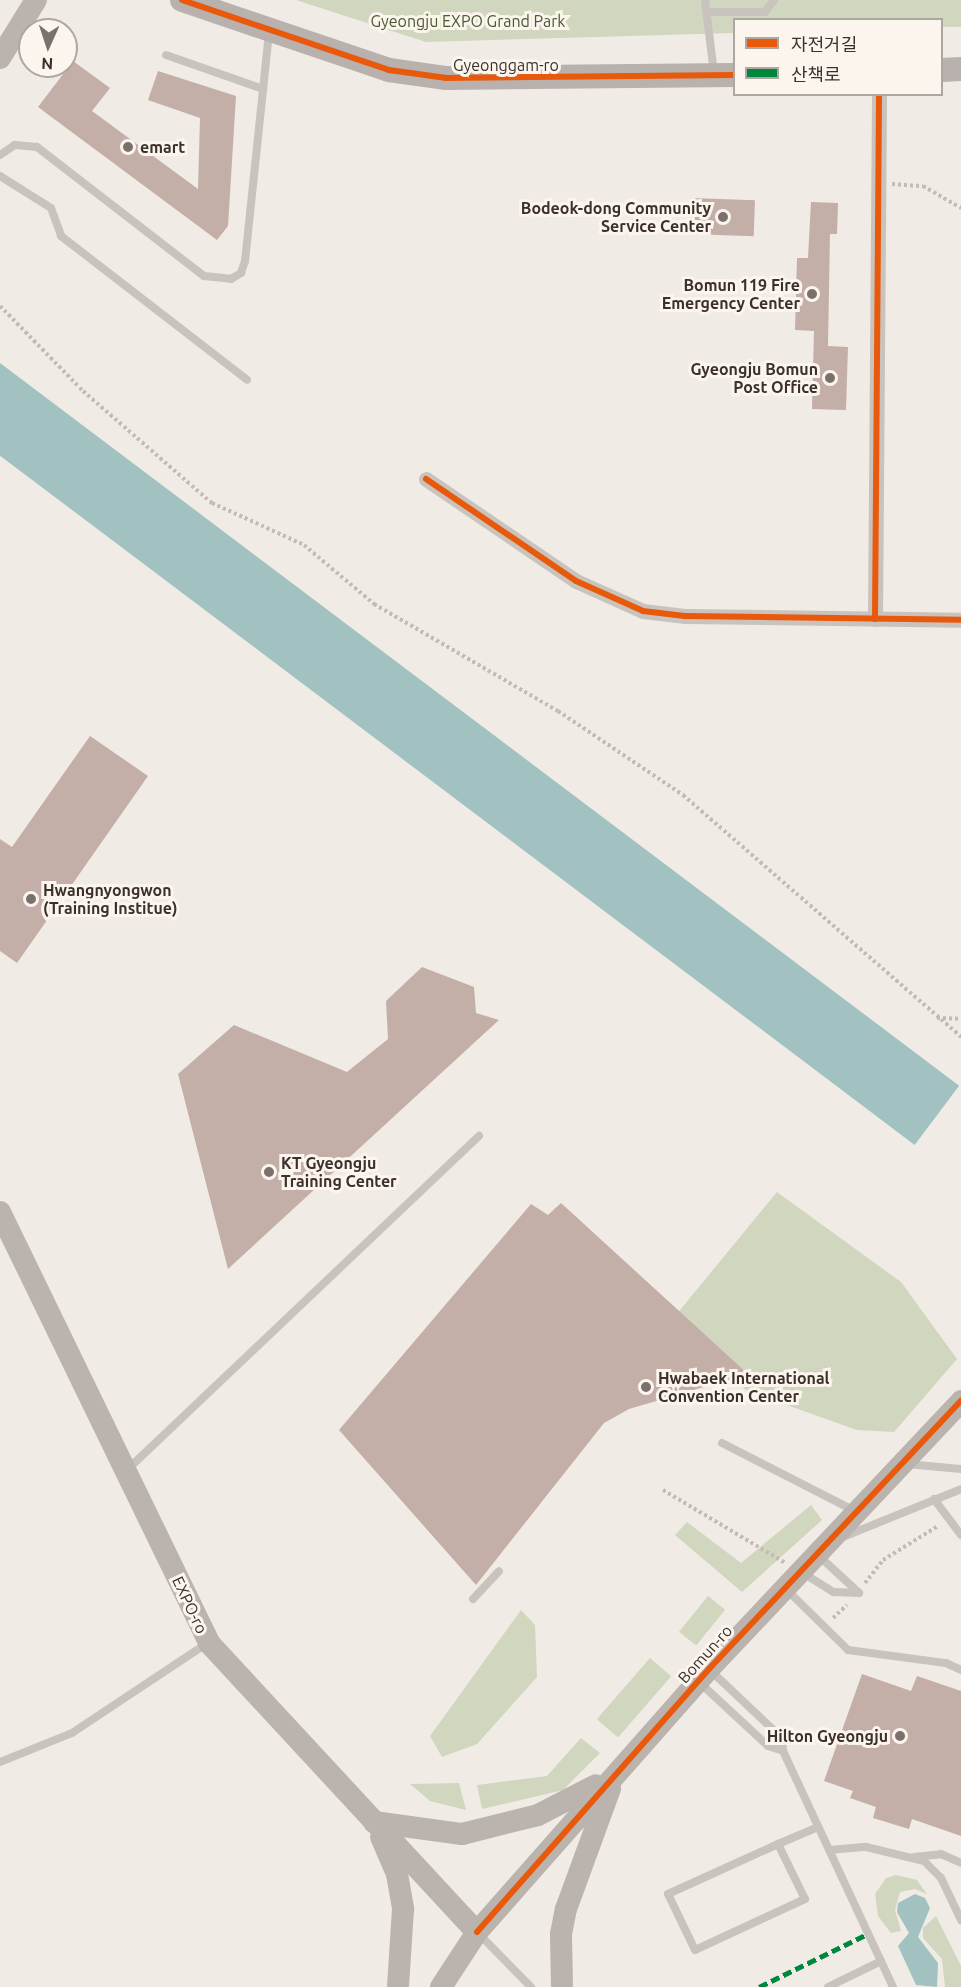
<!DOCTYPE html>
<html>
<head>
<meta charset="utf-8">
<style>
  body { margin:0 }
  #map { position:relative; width:961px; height:1987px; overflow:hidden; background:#f0ebe5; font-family:Ubuntu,"Noto Sans KR",sans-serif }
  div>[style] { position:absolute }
  .green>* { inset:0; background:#d1d6bf; transform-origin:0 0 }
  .water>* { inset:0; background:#a1c2c1; transform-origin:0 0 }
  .building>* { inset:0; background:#c3afa7; transform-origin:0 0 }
  .path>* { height:4px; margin-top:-2px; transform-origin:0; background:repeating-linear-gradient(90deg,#c2bbb6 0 3px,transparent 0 6px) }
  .lane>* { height:8px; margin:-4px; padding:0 4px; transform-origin:4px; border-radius:4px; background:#c9c3be }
  .street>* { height:15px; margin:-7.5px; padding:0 7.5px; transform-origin:7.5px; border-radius:7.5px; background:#c9c3be }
  .secondary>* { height:22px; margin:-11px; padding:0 11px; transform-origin:11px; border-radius:11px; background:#bab3ae }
  .primary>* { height:24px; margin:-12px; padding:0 12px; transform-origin:12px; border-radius:12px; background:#b8b1ad }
  .quiet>* { height:4.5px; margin-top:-2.25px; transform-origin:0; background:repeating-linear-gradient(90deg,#00873e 0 9px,transparent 0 13.5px) }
  .cycleway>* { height:6px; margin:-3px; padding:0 3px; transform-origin:3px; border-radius:3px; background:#e8590c }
  .dots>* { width:16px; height:16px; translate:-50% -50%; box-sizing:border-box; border:3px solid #fbf5ee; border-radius:50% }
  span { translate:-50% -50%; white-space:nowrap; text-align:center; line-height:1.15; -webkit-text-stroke:6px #fbf5ee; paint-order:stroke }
  .park-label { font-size:16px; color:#4a5a2e }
  .street-label { font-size:16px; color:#3b302b }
  .poi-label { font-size:16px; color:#3b302b; font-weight:700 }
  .left { translate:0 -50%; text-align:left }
  .right { translate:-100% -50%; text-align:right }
  .legend { position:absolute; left:733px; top:18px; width:210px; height:78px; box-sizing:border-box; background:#fbf5ee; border:2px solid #aea6a0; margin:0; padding:8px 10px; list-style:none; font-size:18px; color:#3b302b }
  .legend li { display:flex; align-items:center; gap:12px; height:30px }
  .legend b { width:30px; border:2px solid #aea6a0 }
  .north { position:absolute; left:18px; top:18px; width:60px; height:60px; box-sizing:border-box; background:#fbf5ee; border:2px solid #aea6a0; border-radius:50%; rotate:183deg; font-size:16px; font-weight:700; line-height:24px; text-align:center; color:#3b302b }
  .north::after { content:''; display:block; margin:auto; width:21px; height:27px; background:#7a716c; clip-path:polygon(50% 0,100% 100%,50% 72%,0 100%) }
</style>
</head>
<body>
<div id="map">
  <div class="green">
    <i style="clip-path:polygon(296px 0,961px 0,961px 27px,942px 27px,942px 20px,734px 20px,734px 33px,426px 42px)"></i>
    <i style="clip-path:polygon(777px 1192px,901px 1282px,957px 1359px,894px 1432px,857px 1430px,747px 1391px,671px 1321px)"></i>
    <i style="clip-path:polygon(811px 1505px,822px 1520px,742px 1592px,675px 1535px,687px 1522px,741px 1563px)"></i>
    <i style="left:708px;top:1596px;width:22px;height:46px;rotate:39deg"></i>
    <i style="clip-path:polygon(521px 1610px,535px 1625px,537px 1677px,477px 1744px,442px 1757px,430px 1736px)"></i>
    <i style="left:650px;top:1658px;width:28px;height:81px;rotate:41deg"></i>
    <i style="clip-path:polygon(581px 1738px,600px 1753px,563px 1790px,482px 1809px,477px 1785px,547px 1776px)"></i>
    <i style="clip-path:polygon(459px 1783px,466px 1810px,430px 1801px,410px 1784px)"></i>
    <i style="clip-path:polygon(896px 1875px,917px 1880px,927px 1894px,915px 1889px,900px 1892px,895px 1910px,901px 1931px,891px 1933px,878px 1916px,875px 1894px,886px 1878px)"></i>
    <i style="clip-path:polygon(936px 1916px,961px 1966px,961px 1987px,945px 1987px,942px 1959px,923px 1938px,923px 1928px)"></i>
  </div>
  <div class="water">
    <i style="left:0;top:363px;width:1201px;height:74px;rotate:37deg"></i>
    <i style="clip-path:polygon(915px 1894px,925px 1898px,930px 1908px,918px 1937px,938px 1963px,937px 1987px,916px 1985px,898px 1946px,909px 1933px,897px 1912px,898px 1903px)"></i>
  </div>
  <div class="building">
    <i style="clip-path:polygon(73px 61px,110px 88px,92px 111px,198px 189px,200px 118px,148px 100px,158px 71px,236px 96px,228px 226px,217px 240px,38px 107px)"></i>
    <i style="left:691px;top:198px;width:64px;height:36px;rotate:2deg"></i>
    <i style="clip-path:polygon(811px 202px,838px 203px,837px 234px,830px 234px,828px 346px,848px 347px,846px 410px,812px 409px,814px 331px,795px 330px,797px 258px,808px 258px)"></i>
    <i style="clip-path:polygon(90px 736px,148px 776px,17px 963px,0 951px,0 839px,12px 847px)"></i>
    <i style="clip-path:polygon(422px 967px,474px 987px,476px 1013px,499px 1020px,228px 1269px,178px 1074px,234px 1025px,347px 1072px,388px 1039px,386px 1001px)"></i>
    <i style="clip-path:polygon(561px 1203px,748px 1374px,629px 1409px,604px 1423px,476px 1585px,339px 1430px,531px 1204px,548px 1215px)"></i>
    <i style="clip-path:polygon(862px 1674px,911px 1691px,917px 1676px,961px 1691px,961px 1836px,912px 1819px,909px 1829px,873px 1818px,876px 1807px,850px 1798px,853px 1791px,824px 1781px)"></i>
  </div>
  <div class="path">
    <i style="left:892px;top:184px;width:31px;rotate:4deg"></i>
    <i style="left:923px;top:186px;width:44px;rotate:30.1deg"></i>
    <i style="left:0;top:306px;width:119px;rotate:45.7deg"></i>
    <i style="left:83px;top:391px;width:171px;rotate:41deg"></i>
    <i style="left:212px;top:503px;width:101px;rotate:24.5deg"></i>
    <i style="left:304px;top:545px;width:92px;rotate:40.1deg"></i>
    <i style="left:374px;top:604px;width:213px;rotate:30.2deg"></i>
    <i style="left:558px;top:711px;width:151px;rotate:33.9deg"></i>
    <i style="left:683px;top:795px;width:369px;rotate:41deg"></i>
    <i style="left:937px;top:1018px;width:24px;rotate:2deg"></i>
    <i style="left:663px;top:1490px;width:141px;rotate:30.8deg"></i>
    <i style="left:865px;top:1583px;width:29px;rotate:-52deg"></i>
    <i style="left:883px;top:1560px;width:65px;rotate:-31.7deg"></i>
    <i style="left:833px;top:1618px;width:19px;rotate:-43deg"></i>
  </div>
  <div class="lane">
    <i style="left:705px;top:0;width:74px;rotate:83deg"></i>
    <i style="left:707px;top:12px;width:58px"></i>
    <i style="left:765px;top:12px;width:15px;rotate:-53deg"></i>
    <i style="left:166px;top:55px;width:103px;rotate:19.3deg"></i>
    <i style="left:0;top:155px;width:18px;rotate:-34deg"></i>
    <i style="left:15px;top:145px;width:22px;rotate:5deg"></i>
    <i style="left:37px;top:147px;width:211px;rotate:37.7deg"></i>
    <i style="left:204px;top:276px;width:27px;rotate:6deg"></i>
    <i style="left:231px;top:279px;width:12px;rotate:-31deg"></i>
    <i style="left:241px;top:273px;width:13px;rotate:-72deg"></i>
    <i style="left:245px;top:261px;width:231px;rotate:-84deg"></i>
    <i style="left:0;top:176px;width:60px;rotate:32.1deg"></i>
    <i style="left:51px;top:208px;width:30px;rotate:70deg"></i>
    <i style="left:61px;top:236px;width:235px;rotate:37.7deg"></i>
    <i style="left:722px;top:1443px;width:149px;rotate:27.1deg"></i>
    <i style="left:907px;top:1464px;width:54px;rotate:5.3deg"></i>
    <i style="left:128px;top:1469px;width:484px;rotate:-43.5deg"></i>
    <i style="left:934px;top:1499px;width:45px;rotate:53.1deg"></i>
    <i style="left:843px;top:1537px;width:127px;rotate:-22.1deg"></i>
    <i style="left:818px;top:1555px;width:56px;rotate:42.8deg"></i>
    <i style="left:803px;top:1573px;width:36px;rotate:32deg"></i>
    <i style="left:833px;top:1592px;width:26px;rotate:2deg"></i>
    <i style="left:786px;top:1589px;width:87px;rotate:44.5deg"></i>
    <i style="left:848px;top:1650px;width:99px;rotate:7.6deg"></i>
    <i style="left:946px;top:1663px;width:17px;rotate:25deg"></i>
    <i style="left:473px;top:1599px;width:38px;rotate:-47deg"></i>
    <i style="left:710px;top:1670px;width:99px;rotate:43.4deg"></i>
    <i style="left:782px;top:1738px;width:13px;rotate:86deg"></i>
    <i style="left:783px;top:1751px;width:260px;rotate:65deg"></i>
    <i style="left:699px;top:1682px;width:94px;rotate:42.8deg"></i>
    <i style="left:768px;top:1746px;width:16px;rotate:18deg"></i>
    <i style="left:0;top:1762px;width:78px;rotate:-21.9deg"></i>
    <i style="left:72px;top:1733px;width:161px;rotate:-33.6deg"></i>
    <i style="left:778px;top:1844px;width:61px;rotate:63.9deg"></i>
    <i style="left:805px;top:1899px;width:121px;rotate:155.1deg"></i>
    <i style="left:695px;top:1950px;width:62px;rotate:-115.7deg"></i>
    <i style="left:668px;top:1894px;width:121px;rotate:-24.4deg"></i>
    <i style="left:778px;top:1844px;width:43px;rotate:-23deg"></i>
    <i style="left:829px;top:1850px;width:37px;rotate:-5deg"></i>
    <i style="left:866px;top:1847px;width:60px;rotate:13.6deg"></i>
    <i style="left:924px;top:1861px;width:24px;rotate:45deg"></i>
    <i style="left:941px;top:1878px;width:47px;rotate:64.5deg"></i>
    <i style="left:914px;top:1857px;width:27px;rotate:-6deg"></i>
    <i style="left:941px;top:1854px;width:22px;rotate:24deg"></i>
    <i style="left:480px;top:1935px;width:73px;rotate:45.6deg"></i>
    <i style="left:828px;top:1987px;width:59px;rotate:-26.1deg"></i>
  </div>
  <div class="street">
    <i style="left:426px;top:479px;width:181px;rotate:34.2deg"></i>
    <i style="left:576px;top:581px;width:73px;rotate:24.1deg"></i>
    <i style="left:643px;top:611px;width:42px;rotate:6.8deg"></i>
    <i style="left:685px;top:616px;width:276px;rotate:0.8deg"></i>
    <i style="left:875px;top:619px;width:525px;rotate:-89.56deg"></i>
  </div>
  <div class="secondary">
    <i style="left:0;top:58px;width:68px;rotate:-58.2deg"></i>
    <i style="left:0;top:1212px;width:479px;rotate:64.1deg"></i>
    <i style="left:209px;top:1643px;width:394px;rotate:47.2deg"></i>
    <i style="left:374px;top:1822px;width:89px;rotate:7.8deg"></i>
    <i style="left:462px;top:1834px;width:78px;rotate:-14deg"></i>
    <i style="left:538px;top:1815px;width:65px;rotate:-27.3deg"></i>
    <i style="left:381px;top:1837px;width:40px;rotate:66.6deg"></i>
    <i style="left:397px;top:1874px;width:36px;rotate:80deg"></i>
    <i style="left:403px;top:1909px;width:78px;rotate:93.7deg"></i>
    <i style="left:441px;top:1987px;width:66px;rotate:-56.8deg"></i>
    <i style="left:477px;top:1932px;width:348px;rotate:-48.6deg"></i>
    <i style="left:707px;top:1671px;width:371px;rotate:-46.7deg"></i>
    <i style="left:562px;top:1987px;width:53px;rotate:-91.1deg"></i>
    <i style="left:561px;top:1934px;width:25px;rotate:-79deg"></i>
    <i style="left:566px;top:1909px;width:128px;rotate:-69.9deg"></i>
  </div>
  <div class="primary">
    <i style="left:182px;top:0;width:219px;rotate:18.7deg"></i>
    <i style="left:389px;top:70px;width:58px;rotate:8deg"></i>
    <i style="left:446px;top:78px;width:288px;rotate:-0.6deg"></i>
    <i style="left:942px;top:70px;width:19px;rotate:-3deg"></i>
  </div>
  <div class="quiet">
    <i style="left:759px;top:1987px;width:120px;rotate:-26.1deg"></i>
  </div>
  <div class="cycleway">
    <i style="left:182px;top:0;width:219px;rotate:18.7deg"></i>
    <i style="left:389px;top:70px;width:58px;rotate:8deg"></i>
    <i style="left:446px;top:78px;width:288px;rotate:-0.6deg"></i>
    <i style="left:426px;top:479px;width:181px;rotate:34.2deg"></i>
    <i style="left:576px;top:581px;width:73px;rotate:24.1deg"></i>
    <i style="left:643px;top:611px;width:42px;rotate:6.8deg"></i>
    <i style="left:685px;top:616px;width:276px;rotate:0.8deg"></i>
    <i style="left:875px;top:619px;width:525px;rotate:-89.56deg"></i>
    <i style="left:477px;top:1932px;width:351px;rotate:-48.6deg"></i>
    <i style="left:709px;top:1669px;width:368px;rotate:-46.8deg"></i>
  </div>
  <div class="dots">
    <i style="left:128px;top:147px;background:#7a716c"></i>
    <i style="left:723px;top:217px;background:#7a716c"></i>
    <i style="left:812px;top:294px;background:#7a716c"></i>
    <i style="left:830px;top:378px;background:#7a716c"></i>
    <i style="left:31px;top:899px;background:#7a716c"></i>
    <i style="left:269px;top:1172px;background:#7a716c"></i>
    <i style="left:646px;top:1387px;background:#7a716c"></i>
    <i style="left:900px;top:1736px;background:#7a716c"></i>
  </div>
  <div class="park-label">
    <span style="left:468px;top:21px">Gyeongju EXPO Grand Park</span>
  </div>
  <div class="street-label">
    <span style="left:506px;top:65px">Gyeonggam-ro</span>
    <span style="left:190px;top:1605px;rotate:65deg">EXPO-ro</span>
    <span style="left:705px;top:1654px;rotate:-48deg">Bomun-ro</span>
  </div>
  <div class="poi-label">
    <span class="left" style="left:140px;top:147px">emart</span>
    <span class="right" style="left:711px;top:217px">Bodeok-dong Community<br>Service Center</span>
    <span class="right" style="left:800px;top:294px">Bomun 119 Fire<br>Emergency Center</span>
    <span class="right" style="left:818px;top:378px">Gyeongju Bomun<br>Post Office</span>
    <span class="left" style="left:43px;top:899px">Hwangnyongwon<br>(Training Institue)</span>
    <span class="left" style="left:281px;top:1172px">KT Gyeongju<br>Training Center</span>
    <span class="left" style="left:658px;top:1387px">Hwabaek International<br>Convention Center</span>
    <span class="right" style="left:888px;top:1736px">Hilton Gyeongju</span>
  </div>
  <ul class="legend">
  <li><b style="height:8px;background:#e8590c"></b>자전거길</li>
  <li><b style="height:8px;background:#00873e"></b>산책로</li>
  </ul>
  <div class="north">N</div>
</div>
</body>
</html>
